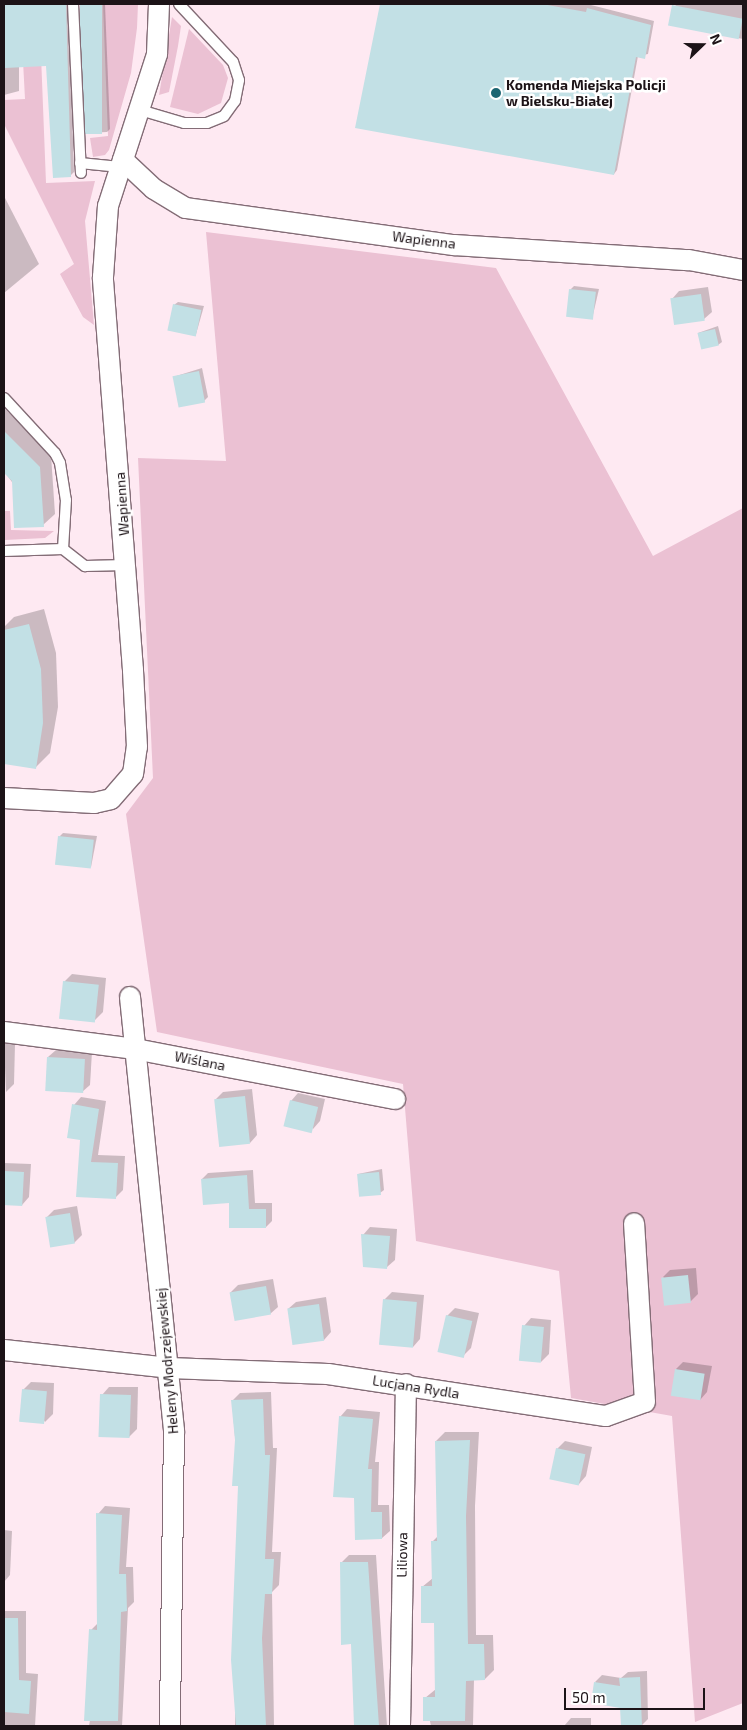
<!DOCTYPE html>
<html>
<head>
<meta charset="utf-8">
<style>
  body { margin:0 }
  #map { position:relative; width:747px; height:1730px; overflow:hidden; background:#fee9f2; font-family:"Exo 2",sans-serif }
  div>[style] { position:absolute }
  .green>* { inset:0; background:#ebc1d3 }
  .shadow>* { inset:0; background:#0003 }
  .building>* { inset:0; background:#c2e0e5; transform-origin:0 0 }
  .roads { filter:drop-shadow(1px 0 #836c76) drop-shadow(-1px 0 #836c76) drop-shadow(0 1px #836c76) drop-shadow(0 -1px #836c76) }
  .lane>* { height:10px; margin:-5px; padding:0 5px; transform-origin:5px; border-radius:5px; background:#fff }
  .street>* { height:20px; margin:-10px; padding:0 10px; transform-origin:10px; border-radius:10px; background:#fff }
  .dots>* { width:14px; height:14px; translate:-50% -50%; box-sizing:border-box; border:2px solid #fff; border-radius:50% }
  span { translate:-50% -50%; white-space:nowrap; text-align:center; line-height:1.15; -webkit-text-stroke:5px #fff; paint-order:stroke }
  .poi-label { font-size:14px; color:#1c1317; font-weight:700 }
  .left { translate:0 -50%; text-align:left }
  .street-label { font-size:14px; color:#1c1317 }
  .frame { position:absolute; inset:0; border:5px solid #1c1317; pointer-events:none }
  .north { position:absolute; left:677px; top:20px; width:50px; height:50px; -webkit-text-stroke:4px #fff; paint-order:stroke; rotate:68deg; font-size:14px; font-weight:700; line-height:20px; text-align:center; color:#1c1317 }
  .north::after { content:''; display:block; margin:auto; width:18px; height:22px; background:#1c1317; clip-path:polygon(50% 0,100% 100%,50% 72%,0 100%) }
  .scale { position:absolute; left:564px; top:1688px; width:141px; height:22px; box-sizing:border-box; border:2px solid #1c1317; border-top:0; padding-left:6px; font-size:15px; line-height:18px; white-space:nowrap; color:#1c1317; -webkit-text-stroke:4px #fff; paint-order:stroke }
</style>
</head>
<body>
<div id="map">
  <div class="green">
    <i style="clip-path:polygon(20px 4px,39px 4px,46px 183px,95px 181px,85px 221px,94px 325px,83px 317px,60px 274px,74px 264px,4px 124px,4px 100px,25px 99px)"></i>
    <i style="clip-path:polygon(103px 4px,138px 4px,137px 28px,131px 73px,109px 150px,105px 155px,93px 157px,90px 138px,108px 136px)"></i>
    <i style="clip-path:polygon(172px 17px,181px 26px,178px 46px,169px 92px,159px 95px)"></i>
    <i style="clip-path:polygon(189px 29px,223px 65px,228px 78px,221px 103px,198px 114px,170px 107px)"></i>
    <i style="clip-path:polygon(206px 232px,496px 268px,653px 556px,743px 508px,743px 1703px,695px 1722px,672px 1416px,571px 1398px,559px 1271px,416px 1241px,403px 1084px,157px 1032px,126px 814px,153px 778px,138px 458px,226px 461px)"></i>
    <i style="clip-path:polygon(4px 511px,10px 511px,11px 530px,54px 531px,45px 538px,5px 540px)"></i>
  </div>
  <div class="shadow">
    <i style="clip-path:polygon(4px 4px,69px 4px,74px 172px,70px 176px,47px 65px,19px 66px,19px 91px,4px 95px)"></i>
    <i style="clip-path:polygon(81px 4px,105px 4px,110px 129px,107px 132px,87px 133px)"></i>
    <i style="clip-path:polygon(381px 4px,591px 5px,654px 21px,648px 54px,638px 56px,617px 170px,614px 174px,356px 127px)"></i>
    <i style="clip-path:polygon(676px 4px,743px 4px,743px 39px,670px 25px)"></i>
    <i style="clip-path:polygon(4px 196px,39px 264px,4px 293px)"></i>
    <i style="clip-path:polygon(574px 286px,599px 289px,592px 319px,570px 290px)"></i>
    <i style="clip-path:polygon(708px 287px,712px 312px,704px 319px,672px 299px,679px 291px)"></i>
    <i style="clip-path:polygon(178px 302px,204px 306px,196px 334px,174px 305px)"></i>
    <i style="clip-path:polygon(718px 326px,722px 342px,718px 345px,698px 333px)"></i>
    <i style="clip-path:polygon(202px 368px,208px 397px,204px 401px,173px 377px)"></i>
    <i style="clip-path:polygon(4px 408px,51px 455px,55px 514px,43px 525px,4px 471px)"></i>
    <i style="clip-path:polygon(44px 609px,56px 653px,58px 707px,50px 753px,35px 768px,5px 678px,4px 627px,14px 617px)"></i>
    <i style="clip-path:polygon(63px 833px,97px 836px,91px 867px,59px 837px)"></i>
    <i style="clip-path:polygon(72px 974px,106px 978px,103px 1012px,95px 1020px,64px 982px)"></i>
    <i style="clip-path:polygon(4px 1044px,15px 1044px,14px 1084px,6px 1092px)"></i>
    <i style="clip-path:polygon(56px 1050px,92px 1052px,90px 1085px,82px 1092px,48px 1057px)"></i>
    <i style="clip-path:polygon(252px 1089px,257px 1135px,250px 1143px,215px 1100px,223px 1092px)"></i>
    <i style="clip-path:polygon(298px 1093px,325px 1099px,320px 1121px,313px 1129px,291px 1101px)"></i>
    <i style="clip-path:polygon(81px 1097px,106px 1101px,98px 1155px,125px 1156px,123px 1190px,115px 1198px,78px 1196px,81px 1139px,74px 1105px)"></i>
    <i style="clip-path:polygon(4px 1163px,31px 1164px,29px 1197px,22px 1205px,4px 1204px)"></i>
    <i style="clip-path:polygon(382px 1169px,384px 1190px,380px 1193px,358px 1174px)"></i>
    <i style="clip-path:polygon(253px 1170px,255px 1203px,272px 1203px,272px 1221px,266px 1227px,202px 1179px,208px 1173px)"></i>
    <i style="clip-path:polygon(77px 1206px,82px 1235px,74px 1243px,46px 1218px,54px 1210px)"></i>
    <i style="clip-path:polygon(370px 1227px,397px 1229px,395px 1260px,387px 1267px,362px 1249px,363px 1235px)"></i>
    <i style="clip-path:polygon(696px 1268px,698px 1294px,690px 1302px,663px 1277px,670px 1270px)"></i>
    <i style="clip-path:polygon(273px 1279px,278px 1307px,270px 1314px,230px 1293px,238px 1285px)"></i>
    <i style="clip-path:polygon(392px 1292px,424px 1295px,420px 1339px,413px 1347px,384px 1300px)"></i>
    <i style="clip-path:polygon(326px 1297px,331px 1332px,324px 1340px,288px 1309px,296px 1302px)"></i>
    <i style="clip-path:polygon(455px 1308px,479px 1313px,471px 1348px,463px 1356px,447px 1316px)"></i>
    <i style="clip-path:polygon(531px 1318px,551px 1320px,549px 1354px,541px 1362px,524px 1326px)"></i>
    <i style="clip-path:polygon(683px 1362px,712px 1366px,707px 1392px,700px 1400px,676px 1369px)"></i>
    <i style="clip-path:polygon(31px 1382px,54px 1383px,53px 1414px,45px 1422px,23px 1390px)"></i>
    <i style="clip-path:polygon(109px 1387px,138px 1387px,137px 1429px,129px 1437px,102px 1395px)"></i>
    <i style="clip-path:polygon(271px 1392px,273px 1448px,277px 1448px,272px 1552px,281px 1552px,279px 1585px,272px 1592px,274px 1726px,235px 1726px,239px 1485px,232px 1401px,240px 1393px)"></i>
    <i style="clip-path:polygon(347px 1409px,380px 1412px,375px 1462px,379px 1462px,378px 1505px,389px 1505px,390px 1531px,382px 1538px,355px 1497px,340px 1417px)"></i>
    <i style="clip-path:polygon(445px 1432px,479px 1432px,475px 1506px,476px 1635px,493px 1635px,494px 1670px,485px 1679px,474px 1679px,473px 1726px,431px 1726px,425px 1698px,436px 1689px,435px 1621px,422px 1587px,433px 1578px,432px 1542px,438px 1536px,436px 1441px)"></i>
    <i style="clip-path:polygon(565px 1441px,592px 1447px,586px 1476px,579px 1484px,557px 1449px)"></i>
    <i style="clip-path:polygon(105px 1506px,130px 1508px,126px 1567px,133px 1567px,134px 1602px,128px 1608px,122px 1726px,89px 1726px,90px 1720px,85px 1720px,91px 1630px,98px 1623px,98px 1514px)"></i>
    <i style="clip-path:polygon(4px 1530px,12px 1531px,10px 1575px,4px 1582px)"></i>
    <i style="clip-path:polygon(349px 1555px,376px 1555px,387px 1726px,355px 1726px,352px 1643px,341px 1563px)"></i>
    <i style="clip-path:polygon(4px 1611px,26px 1611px,26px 1673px,38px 1674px,35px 1726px,4px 1726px)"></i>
    <i style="clip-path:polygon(647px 1671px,648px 1719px,641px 1726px,622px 1726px,621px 1706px,595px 1682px,602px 1675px,621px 1678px,628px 1672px)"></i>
    <i style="clip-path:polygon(571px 1718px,591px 1718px,591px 1726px,564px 1726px)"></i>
  </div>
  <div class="building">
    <i style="clip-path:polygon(4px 4px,66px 4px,71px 177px,53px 178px,46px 66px,5px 68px)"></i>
    <i style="left:80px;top:4px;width:22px;height:130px"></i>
    <i style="clip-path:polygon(380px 4px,542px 4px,586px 12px,587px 8px,651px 25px,645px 59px,636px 57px,614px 175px,355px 128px)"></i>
    <i style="left:672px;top:5px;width:72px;height:21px;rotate:11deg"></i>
    <i style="left:569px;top:289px;width:27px;height:28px;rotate:6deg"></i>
    <i style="left:701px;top:294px;width:27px;height:31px;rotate:82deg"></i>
    <i style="left:173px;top:304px;width:29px;height:27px;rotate:12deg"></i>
    <i style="left:715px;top:329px;width:17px;height:18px;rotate:77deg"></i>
    <i style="left:199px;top:371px;width:32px;height:27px;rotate:79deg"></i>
    <i style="clip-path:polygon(4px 431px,40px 467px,44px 527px,14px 528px,12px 481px,4px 473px)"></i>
    <i style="clip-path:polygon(29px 624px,41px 669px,43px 723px,36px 769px,4px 764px,4px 630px)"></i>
    <i style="left:58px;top:836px;width:36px;height:29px;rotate:6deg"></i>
    <i style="left:63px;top:981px;width:36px;height:38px;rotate:6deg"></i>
    <i style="left:47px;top:1057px;width:38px;height:34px;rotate:3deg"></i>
    <i style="left:245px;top:1096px;width:48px;height:31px;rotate:84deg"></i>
    <i style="left:290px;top:1100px;width:29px;height:27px;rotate:14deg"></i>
    <i style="clip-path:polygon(72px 1104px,99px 1109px,91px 1162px,118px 1163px,116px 1199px,76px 1197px,80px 1140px,67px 1138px)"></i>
    <i style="left:4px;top:1171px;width:20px;height:34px;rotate:3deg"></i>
    <i style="left:379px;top:1172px;width:23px;height:22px;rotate:85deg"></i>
    <i style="clip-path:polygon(247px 1175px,249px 1209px,266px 1209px,266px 1228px,229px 1228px,229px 1203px,203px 1205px,201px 1179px)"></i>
    <i style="left:70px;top:1213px;width:31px;height:25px;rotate:81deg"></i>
    <i style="clip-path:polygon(361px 1234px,390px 1236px,387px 1269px,363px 1267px)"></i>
    <i style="left:688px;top:1275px;width:28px;height:27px;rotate:84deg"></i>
    <i style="left:266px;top:1286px;width:29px;height:37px;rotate:80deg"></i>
    <i style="left:383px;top:1299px;width:34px;height:46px;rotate:5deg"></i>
    <i style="left:319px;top:1304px;width:37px;height:32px;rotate:82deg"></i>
    <i style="left:446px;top:1315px;width:27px;height:38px;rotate:13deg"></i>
    <i style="left:522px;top:1325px;width:22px;height:36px;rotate:5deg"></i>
    <i style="left:675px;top:1369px;width:30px;height:27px;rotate:9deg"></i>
    <i style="left:22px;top:1389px;width:25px;height:33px;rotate:5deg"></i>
    <i style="left:100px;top:1394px;width:31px;height:43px;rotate:2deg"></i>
    <i style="clip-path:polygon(263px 1399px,265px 1455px,270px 1455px,265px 1559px,274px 1559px,272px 1594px,265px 1594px,262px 1638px,266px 1726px,236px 1726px,231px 1660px,238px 1486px,232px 1486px,235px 1440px,231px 1400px)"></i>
    <i style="clip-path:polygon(339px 1416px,373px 1419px,368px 1469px,372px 1469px,371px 1512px,382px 1512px,382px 1539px,355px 1540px,354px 1498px,333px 1497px)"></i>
    <i style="clip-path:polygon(470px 1440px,466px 1516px,468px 1644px,484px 1644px,485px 1680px,466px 1681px,465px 1721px,423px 1721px,423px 1697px,435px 1697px,434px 1623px,421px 1623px,421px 1586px,432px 1586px,431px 1541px,437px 1541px,435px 1441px)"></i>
    <i style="left:556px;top:1448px;width:30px;height:32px;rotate:12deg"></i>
    <i style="clip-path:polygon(96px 1513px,122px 1515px,119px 1574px,126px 1574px,127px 1611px,121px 1612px,118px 1721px,84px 1721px,89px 1629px,97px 1630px)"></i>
    <i style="clip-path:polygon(340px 1562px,368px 1562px,379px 1726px,354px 1726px,351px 1644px,341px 1645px)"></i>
    <i style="clip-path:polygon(4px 1618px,18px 1618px,19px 1680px,31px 1681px,29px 1714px,4px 1712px)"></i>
    <i style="clip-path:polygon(640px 1677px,642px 1726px,621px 1726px,620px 1708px,591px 1703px,594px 1682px,620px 1686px,619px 1678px)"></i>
  </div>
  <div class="roads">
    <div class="lane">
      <i style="left:73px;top:4px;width:169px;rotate:87.3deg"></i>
      <i style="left:140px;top:110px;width:46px;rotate:16.5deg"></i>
      <i style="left:184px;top:123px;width:23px"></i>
      <i style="left:207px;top:123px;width:18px;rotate:-22deg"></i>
      <i style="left:224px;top:116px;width:19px;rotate:-54deg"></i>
      <i style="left:235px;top:101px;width:21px;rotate:-79deg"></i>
      <i style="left:239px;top:80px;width:19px;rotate:-108deg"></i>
      <i style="left:233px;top:62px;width:79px;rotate:-133deg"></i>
      <i style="left:80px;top:163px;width:40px;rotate:5.7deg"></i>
      <i style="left:4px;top:398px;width:75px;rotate:47.2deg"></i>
      <i style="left:55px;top:453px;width:11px;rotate:63deg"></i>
      <i style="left:60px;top:463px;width:37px;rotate:81deg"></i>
      <i style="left:66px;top:500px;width:49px;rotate:93.5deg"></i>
      <i style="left:4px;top:551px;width:59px;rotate:-1.9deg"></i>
      <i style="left:63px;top:549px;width:28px;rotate:38deg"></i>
      <i style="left:85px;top:566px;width:41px;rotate:-1.4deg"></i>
    </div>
    <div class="street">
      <i style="left:123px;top:160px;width:42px;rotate:43.1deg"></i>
      <i style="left:154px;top:189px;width:37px;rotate:31deg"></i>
      <i style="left:186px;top:208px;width:271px;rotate:7.9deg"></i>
      <i style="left:454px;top:245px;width:235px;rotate:3.7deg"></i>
      <i style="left:689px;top:260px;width:55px;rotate:10.5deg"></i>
      <i style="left:4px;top:798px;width:90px;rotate:3.2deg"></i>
      <i style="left:94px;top:803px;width:17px;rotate:-13deg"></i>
      <i style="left:111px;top:799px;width:33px;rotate:-49deg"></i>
      <i style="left:133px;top:774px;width:27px;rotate:-82deg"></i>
      <i style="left:137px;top:747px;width:77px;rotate:-93deg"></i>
      <i style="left:133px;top:670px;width:394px;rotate:-94.4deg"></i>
      <i style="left:103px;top:277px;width:71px;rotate:-86deg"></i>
      <i style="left:108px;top:206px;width:160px;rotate:-72.1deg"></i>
      <i style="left:157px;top:54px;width:50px;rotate:-87.7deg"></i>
      <i style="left:130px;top:997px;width:436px;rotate:84.2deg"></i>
      <i style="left:174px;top:1431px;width:295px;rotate:90.8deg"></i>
      <i style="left:4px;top:1032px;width:132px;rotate:7.4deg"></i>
      <i style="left:135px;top:1049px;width:265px;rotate:10.9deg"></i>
      <i style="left:4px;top:1350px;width:166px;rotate:6.2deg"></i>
      <i style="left:169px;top:1368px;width:159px;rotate:2.2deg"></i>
      <i style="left:328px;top:1374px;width:281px;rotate:8.6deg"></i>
      <i style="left:606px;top:1416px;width:41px;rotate:-19.7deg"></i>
      <i style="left:645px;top:1402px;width:179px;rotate:-93.5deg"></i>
      <i style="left:400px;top:1726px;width:342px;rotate:-89deg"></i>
    </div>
  </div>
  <div class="dots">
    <i style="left:496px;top:93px;background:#1c6672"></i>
  </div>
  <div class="poi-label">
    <span class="left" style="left:506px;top:93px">Komenda Miejska Policji<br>w Bielsku-Białej</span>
  </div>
  <div class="street-label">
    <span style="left:424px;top:240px;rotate:7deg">Wapienna</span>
    <span style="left:122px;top:504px;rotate:-94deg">Wapienna</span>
    <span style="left:200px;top:1061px;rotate:11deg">Wiślana</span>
    <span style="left:167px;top:1361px;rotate:-95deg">Heleny Modrzejewskiej</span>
    <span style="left:416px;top:1387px;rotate:9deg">Lucjana Rydla</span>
    <span style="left:402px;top:1555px;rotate:-89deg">Liliowa</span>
  </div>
  <div class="frame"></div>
  <div class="north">N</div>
  <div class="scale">50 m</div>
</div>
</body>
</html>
